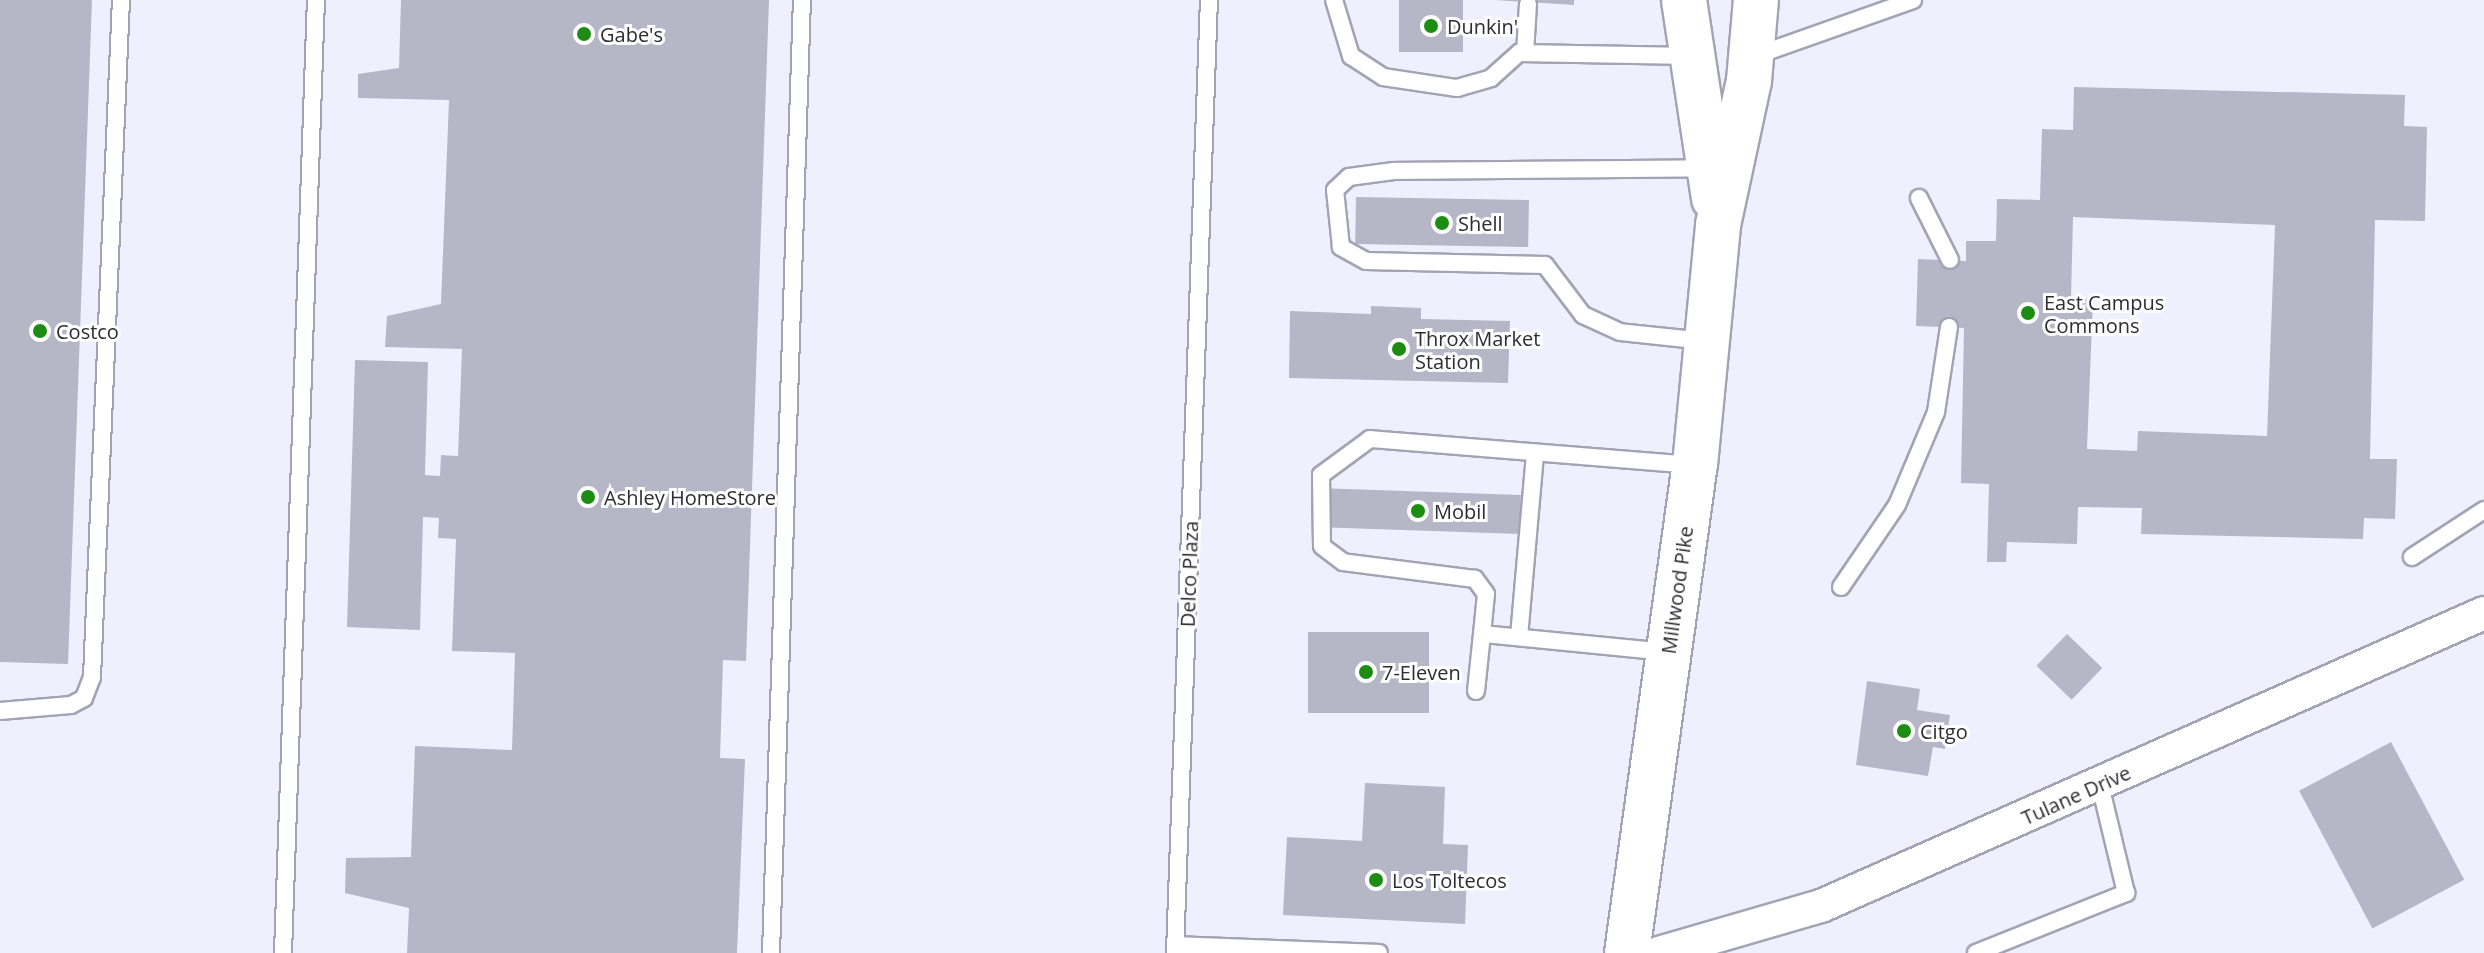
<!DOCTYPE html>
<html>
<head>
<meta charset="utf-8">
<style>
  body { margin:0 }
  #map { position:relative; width:2484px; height:953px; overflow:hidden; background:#f0effd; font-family:"Open Sans",sans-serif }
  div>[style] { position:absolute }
  .building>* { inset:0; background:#b7b6c6; transform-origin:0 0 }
  .roads { filter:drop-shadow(2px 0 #a4a3b3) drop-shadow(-2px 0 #a4a3b3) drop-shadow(0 2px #a4a3b3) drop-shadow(0 -2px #a4a3b3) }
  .lane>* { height:16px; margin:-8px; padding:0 8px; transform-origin:8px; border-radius:8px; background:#fff }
  .street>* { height:32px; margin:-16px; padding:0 16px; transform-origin:16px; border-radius:16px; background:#fff }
  .highway>* { height:44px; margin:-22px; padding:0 22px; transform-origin:22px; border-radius:22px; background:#fff }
  .dots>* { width:22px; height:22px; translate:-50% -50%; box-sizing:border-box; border:4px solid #fefefe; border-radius:50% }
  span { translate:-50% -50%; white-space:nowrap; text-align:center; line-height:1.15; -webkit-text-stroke:6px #fefefe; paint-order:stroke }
  .poi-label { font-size:20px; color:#2d2c33 }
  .left { translate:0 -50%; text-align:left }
  .street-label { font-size:20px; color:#2d2c33 }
</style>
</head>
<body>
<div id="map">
  <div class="building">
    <i style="clip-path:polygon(0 0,92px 0,68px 664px,0 662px)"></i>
    <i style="clip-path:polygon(401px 0,769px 0,746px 661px,723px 660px,720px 758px,745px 759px,737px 953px,407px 953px,409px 908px,345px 893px,346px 858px,411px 857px,415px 746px,512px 750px,515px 653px,452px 651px,456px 539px,438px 538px,439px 518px,423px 517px,420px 630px,347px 627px,355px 360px,428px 362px,425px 475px,440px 476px,441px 455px,458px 456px,462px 349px,385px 347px,387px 316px,441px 304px,449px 100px,358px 98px,358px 74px,399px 68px)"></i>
    <i style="left:1399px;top:0;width:64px;height:52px"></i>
    <i style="clip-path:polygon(1495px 0,1574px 0,1574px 5px)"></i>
    <i style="clip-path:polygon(evenodd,2074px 87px,2405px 95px,2404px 126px,2427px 127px,2425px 221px,2375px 220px,2370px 459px,2397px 459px,2395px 519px,2364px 518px,2363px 539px,2141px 534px,2142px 508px,2078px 507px,2077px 544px,2007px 542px,2006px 562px,1987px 562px,1989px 484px,1961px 483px,1964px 328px,1916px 326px,1918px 259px,1966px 261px,1966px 241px,1996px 241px,1997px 199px,2040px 200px,2042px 129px,2073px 130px,2074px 87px,2073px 217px,2275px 225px,2267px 436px,2138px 431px,2137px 451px,2087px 449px,2093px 299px,2071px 298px,2073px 217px)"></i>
    <i style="left:1356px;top:197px;width:173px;height:47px;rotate:1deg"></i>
    <i style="clip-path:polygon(1371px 306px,1421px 308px,1421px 319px,1510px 321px,1508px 383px,1289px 378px,1290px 311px,1371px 314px)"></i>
    <i style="left:1317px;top:488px;width:204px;height:39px;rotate:2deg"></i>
    <i style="left:1308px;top:632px;width:121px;height:81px"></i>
    <i style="left:2067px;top:634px;width:49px;height:44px;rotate:44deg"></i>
    <i style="clip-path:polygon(1867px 681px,1920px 689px,1917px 710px,1950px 715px,1945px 749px,1933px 747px,1928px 776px,1856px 765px)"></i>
    <i style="left:2391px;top:742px;width:156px;height:104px;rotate:62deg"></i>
    <i style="clip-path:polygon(1365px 783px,1445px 787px,1443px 844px,1468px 845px,1465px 924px,1283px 915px,1287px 837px,1362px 841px)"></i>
  </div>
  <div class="roads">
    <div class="lane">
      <i style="left:1334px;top:0;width:59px;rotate:73.1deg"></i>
      <i style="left:1351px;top:56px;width:38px;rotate:33deg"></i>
      <i style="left:1383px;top:77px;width:75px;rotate:8.5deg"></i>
      <i style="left:1457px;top:88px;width:35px;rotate:-16deg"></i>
      <i style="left:1491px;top:78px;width:38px;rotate:-42deg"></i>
      <i style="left:1519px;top:53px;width:172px;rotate:1deg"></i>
      <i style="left:1525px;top:53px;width:49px;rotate:-86.5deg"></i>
      <i style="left:1752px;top:57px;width:171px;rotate:-19.5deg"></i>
      <i style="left:1919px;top:198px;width:69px;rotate:63.4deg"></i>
      <i style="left:1705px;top:341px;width:85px;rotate:-174deg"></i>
      <i style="left:1620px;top:332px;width:41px;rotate:-155.3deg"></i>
      <i style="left:1583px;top:315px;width:63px;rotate:-127.2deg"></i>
      <i style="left:1545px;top:265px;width:179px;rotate:-178.7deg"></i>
      <i style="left:1366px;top:261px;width:29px;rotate:-151deg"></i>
      <i style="left:1341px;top:247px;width:57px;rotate:-96deg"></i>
      <i style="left:1335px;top:190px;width:19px;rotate:-43deg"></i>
      <i style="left:1349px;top:177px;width:45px;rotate:-7.6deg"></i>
      <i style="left:1394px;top:171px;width:313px;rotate:-0.5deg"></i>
      <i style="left:2412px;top:557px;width:86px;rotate:-33.1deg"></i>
      <i style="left:1841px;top:587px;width:99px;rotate:-55.7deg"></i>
      <i style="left:1897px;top:505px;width:101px;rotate:-67.2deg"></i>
      <i style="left:1936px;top:412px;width:86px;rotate:-81.3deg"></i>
      <i style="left:1519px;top:637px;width:185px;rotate:-85deg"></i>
      <i style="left:1667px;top:652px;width:186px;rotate:-174.4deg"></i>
      <i style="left:1482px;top:634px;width:40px;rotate:-84.3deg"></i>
      <i style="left:1486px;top:594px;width:19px;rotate:-126deg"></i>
      <i style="left:1475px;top:579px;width:133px;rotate:-172.7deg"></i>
      <i style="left:1343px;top:562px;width:26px;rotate:-143deg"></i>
      <i style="left:1322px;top:546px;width:71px;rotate:-90.8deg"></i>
      <i style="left:1321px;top:475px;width:61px;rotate:-36.3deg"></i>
      <i style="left:1370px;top:439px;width:325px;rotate:4.6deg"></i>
      <i style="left:1476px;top:691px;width:57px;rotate:-84deg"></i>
      <i style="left:0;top:711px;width:71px;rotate:-4.8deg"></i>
      <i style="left:71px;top:705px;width:15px;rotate:-28deg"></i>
      <i style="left:84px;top:698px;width:22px;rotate:-69deg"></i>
      <i style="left:92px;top:677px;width:678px;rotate:-87.55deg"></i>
      <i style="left:1175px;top:945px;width:204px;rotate:2.2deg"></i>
      <i style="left:283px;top:953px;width:954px;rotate:-88.02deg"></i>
      <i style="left:771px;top:953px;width:954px;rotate:-88.14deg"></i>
      <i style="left:1175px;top:953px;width:954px;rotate:-87.96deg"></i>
      <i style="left:1976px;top:953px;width:162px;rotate:-21.8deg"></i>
      <i style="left:2126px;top:893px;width:111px;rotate:-103.5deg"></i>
    </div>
    <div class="street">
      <i style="left:1659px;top:953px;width:169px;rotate:-16.2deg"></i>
      <i style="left:1821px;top:906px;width:725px;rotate:-23.84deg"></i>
    </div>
    <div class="highway">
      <i style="left:1684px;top:0;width:201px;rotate:81.4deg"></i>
      <i style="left:1627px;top:953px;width:493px;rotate:-82.1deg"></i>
      <i style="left:1695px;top:465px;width:241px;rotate:-84.5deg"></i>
      <i style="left:1718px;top:225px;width:147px;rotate:-77.9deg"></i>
      <i style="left:1749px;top:81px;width:81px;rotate:-85.1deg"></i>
    </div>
  </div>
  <div class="dots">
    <i style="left:1431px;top:26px;background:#1c8d12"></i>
    <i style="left:584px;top:34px;background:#1c8d12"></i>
    <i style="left:1442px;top:223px;background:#1c8d12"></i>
    <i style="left:2028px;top:313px;background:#1c8d12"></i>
    <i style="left:40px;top:331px;background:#1c8d12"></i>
    <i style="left:1399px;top:349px;background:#1c8d12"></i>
    <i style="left:588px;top:497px;background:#1c8d12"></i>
    <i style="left:1418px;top:511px;background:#1c8d12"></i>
    <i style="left:1366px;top:672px;background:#1c8d12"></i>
    <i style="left:1904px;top:731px;background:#1c8d12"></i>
    <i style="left:1376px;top:880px;background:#1c8d12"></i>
  </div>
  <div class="poi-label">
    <span class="left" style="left:1447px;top:26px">Dunkin'</span>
    <span class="left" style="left:600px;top:34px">Gabe's</span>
    <span class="left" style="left:1458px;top:223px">Shell</span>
    <span class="left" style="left:2044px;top:314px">East Campus<br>Commons</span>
    <span class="left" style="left:56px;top:331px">Costco</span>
    <span class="left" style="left:1415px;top:350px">Throx Market<br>Station</span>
    <span class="left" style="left:604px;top:497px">Ashley HomeStore</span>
    <span class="left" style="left:1434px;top:511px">Mobil</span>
    <span class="left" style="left:1382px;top:672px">7-Eleven</span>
    <span class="left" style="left:1920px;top:731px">Citgo</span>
    <span class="left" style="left:1392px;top:880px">Los Toltecos</span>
  </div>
  <div class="street-label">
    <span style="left:1189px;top:574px;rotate:-88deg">Delco Plaza</span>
    <span style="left:1677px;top:590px;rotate:-82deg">Millwood Pike</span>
    <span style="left:2076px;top:795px;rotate:-24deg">Tulane Drive</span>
  </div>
</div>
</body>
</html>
